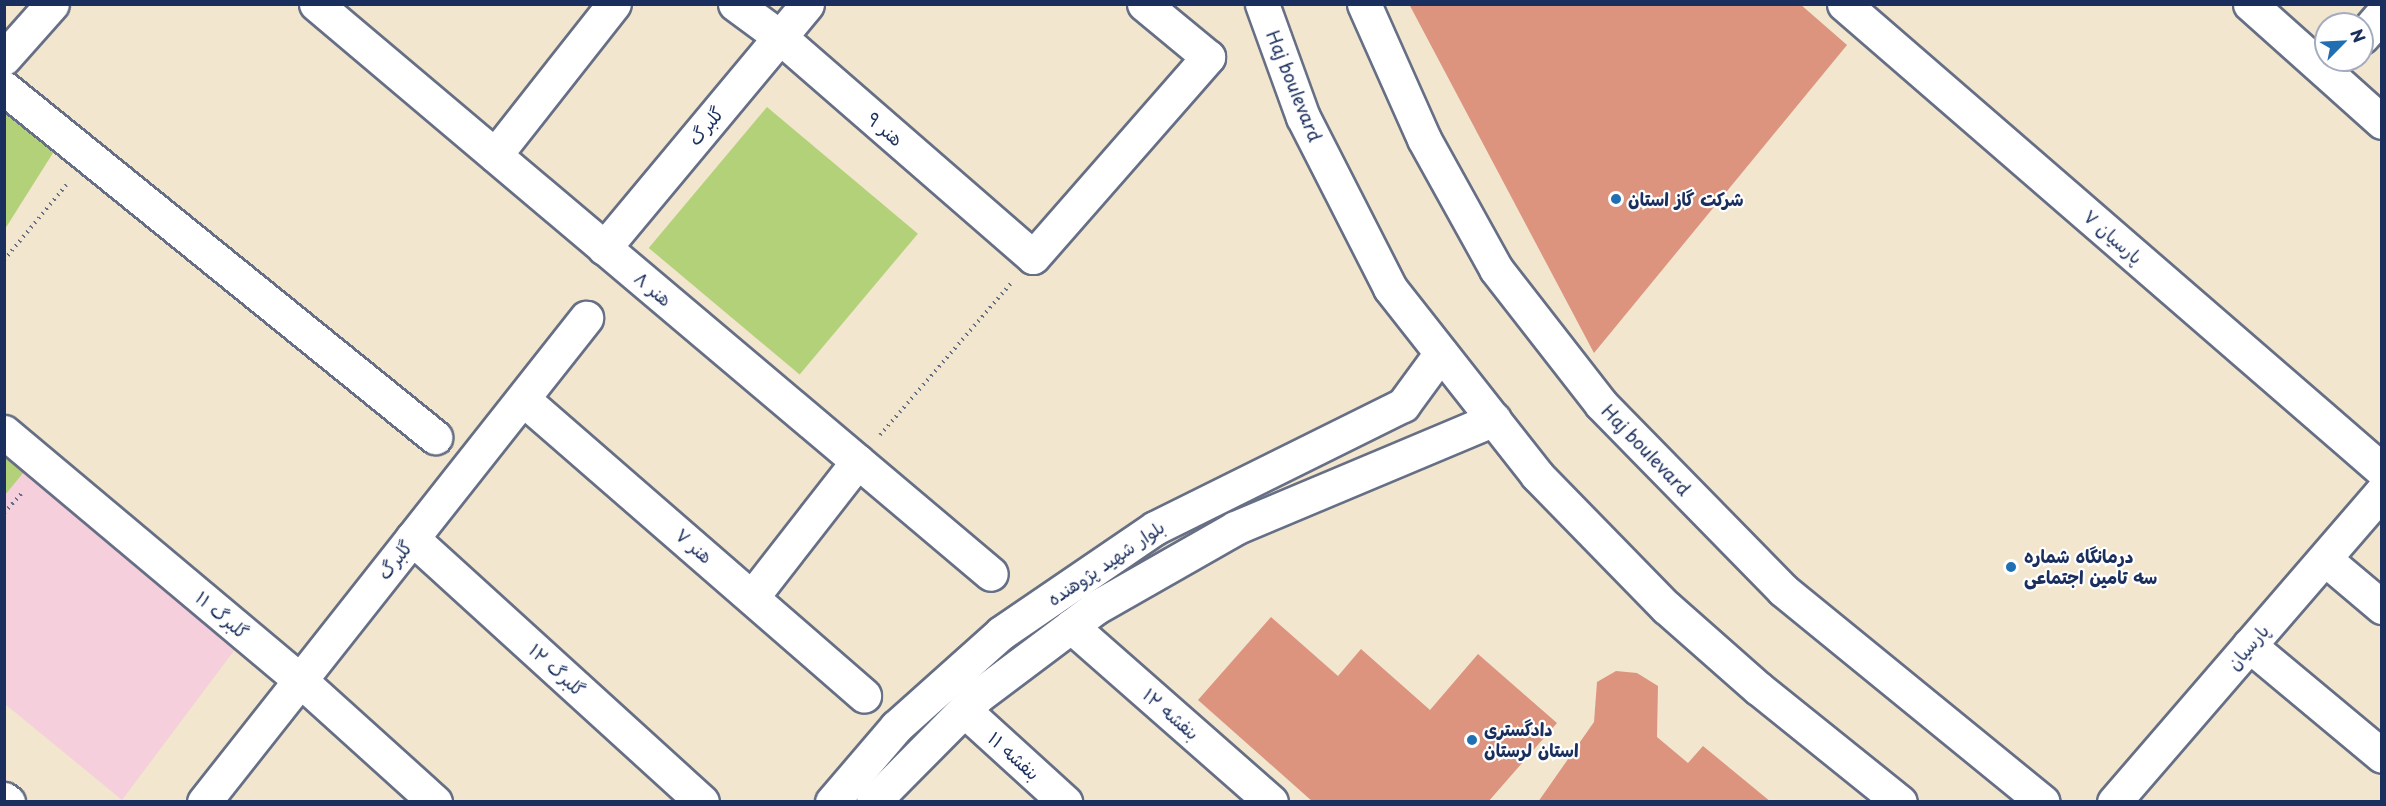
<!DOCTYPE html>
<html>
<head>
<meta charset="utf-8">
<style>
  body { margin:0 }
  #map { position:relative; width:2386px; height:806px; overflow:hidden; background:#f2e6ce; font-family:"Playpen Sans","Playpen Sans Arabic",sans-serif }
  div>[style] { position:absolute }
  .built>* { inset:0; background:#f5cfdb }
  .green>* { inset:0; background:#b3d178; transform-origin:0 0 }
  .building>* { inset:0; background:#dc947f }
  .path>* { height:4px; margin-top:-2px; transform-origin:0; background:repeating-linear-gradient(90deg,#666f85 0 1.5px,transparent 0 6px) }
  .roads { filter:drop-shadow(2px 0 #666f85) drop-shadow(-2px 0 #666f85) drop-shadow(0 2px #666f85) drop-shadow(0 -2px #666f85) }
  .minor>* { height:33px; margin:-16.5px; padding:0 16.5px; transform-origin:16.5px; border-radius:16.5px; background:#fff }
  .major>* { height:33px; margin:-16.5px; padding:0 16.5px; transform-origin:16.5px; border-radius:16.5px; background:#fff }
  .dots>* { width:16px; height:16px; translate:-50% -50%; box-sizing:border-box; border:3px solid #fff; border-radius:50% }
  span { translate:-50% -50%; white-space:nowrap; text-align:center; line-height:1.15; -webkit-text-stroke:4.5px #fff; paint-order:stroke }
  .street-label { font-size:18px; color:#1b2f5e }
  .poi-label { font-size:18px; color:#1b2f5e; font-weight:700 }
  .left { translate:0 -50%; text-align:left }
  .frame { position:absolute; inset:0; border:6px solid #1b2f5e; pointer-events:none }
  .north { position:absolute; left:2314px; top:12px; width:60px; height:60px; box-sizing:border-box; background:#fff; border:2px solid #a4acbf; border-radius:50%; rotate:66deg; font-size:16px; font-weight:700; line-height:24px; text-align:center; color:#1b2f5e }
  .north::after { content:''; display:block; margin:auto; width:21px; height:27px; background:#1f6fb2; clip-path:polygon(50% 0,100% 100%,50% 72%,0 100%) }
</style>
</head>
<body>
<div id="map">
  <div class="built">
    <i style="clip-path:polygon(24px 472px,239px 644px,122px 800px,5px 704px,5px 495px)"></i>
  </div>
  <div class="green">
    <i style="clip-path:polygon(5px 101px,58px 145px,5px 229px)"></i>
    <i style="left:767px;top:107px;width:197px;height:184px;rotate:40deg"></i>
    <i style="clip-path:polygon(5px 456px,24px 472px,5px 495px)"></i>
  </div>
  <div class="building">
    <i style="clip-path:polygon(1409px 4px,1800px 4px,1847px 45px,1594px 353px)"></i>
    <i style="clip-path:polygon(1271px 617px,1338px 676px,1361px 649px,1430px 710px,1478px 654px,1557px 723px,1488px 802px,1313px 802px,1198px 700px)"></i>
    <i style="clip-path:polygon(1616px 671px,1637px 673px,1658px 686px,1657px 737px,1688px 763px,1703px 746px,1771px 802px,1538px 802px,1594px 722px,1597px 682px)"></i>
  </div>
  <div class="path">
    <i style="left:4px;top:260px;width:100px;rotate:-50.3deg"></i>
    <i style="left:880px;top:435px;width:202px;rotate:-49.2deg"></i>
    <i style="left:4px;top:513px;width:28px;rotate:-48deg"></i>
  </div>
  <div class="roads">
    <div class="minor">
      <i style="left:316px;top:4px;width:883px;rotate:40.18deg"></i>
      <i style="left:735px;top:4px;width:56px;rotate:36.3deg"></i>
      <i style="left:780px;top:37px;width:335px;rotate:41deg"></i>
      <i style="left:1033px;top:257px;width:266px;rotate:-48.8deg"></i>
      <i style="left:1208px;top:57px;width:83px;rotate:-140.4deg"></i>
      <i style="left:1844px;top:4px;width:712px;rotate:40.9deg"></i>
      <i style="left:2250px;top:4px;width:177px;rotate:41.8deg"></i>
      <i style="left:2362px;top:37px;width:30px;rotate:-49deg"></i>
      <i style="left:4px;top:58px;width:72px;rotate:-48.4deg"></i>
      <i style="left:4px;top:88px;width:555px;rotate:39deg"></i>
      <i style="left:495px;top:155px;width:192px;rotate:-51.8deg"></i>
      <i style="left:604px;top:248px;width:317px;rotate:-50.2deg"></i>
      <i style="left:523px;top:399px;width:452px;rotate:41deg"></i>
      <i style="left:4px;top:432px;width:386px;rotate:40deg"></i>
      <i style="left:300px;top:680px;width:182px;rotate:42.1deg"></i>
      <i style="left:412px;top:538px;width:392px;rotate:42.3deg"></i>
      <i style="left:2325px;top:559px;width:75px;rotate:40.1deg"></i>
      <i style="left:752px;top:597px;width:172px;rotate:-52.1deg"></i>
      <i style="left:1071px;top:626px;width:266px;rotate:41.3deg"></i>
      <i style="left:2249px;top:645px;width:173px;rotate:39.8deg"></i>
      <i style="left:964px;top:710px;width:137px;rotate:42.3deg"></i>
      <i style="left:4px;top:799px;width:5px;rotate:37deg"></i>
      <i style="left:204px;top:802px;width:617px;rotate:-51.72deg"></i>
      <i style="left:832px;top:802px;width:99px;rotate:-49.5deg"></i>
      <i style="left:896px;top:727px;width:141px;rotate:-41.8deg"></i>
      <i style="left:1001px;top:633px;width:186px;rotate:-34.3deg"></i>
      <i style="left:1155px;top:528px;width:277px;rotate:-26.4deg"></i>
      <i style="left:1403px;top:405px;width:64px;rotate:-53.8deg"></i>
      <i style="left:873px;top:802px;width:149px;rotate:-45.3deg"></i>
      <i style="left:978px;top:696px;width:146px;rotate:-36.9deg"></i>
      <i style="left:1095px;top:608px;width:161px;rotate:-29.7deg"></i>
      <i style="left:1235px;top:528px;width:281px;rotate:-22.8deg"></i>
      <i style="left:2114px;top:802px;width:410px;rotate:-49.2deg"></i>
    </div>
    <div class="major">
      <i style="left:1262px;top:4px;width:120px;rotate:70.1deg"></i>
      <i style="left:1303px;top:117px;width:192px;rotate:63deg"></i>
      <i style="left:1390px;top:288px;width:238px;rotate:51.8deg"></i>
      <i style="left:1537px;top:475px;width:185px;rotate:45.7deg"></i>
      <i style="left:1666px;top:607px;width:123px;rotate:41.4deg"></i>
      <i style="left:1758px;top:688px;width:182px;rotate:38.8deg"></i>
      <i style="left:1364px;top:4px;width:148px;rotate:66deg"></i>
      <i style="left:1424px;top:139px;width:149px;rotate:61deg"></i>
      <i style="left:1496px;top:269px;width:171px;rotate:52.1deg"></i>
      <i style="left:1601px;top:404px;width:260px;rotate:45.6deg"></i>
      <i style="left:1783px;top:590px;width:335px;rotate:39.2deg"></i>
    </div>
  </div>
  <div class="dots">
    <i style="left:1616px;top:199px;background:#1f6fb2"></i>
    <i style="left:2011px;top:567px;background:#1f6fb2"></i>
    <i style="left:1472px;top:740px;background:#1f6fb2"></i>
  </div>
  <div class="street-label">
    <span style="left:1294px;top:86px;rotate:68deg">Haj boulevard</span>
    <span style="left:706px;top:126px;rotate:-50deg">گلبرگ</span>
    <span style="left:885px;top:129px;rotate:41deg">هنر ۹</span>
    <span style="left:2113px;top:237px;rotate:41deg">پارسیان ۷</span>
    <span style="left:653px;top:289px;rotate:40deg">هنر ۸</span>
    <span style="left:1646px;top:450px;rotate:46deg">Haj boulevard</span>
    <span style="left:694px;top:546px;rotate:41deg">هنر ۷</span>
    <span style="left:395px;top:560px;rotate:-52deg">گلبرگ</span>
    <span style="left:1106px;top:563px;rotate:-34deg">بلوار شهید پژوهنده</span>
    <span style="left:222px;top:615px;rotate:40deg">گلبرگ ۱۱</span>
    <span style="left:2248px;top:647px;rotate:-49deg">پارسیان</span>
    <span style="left:557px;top:670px;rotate:42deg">گلبرگ ۱۲</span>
    <span style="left:1171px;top:714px;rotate:41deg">بنفشه ۱۲</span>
    <span style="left:1014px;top:756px;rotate:42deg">بنفشه ۱۱</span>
  </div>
  <div class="poi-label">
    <span class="left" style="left:1628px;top:199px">شرکت گاز استان</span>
    <span class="left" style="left:2024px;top:567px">درمانگاه شماره<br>سه تامین اجتماعی</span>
    <span class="left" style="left:1484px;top:740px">دادگستری<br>استان لرستان</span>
  </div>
  <div class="frame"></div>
  <div class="north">N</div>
</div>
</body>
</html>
